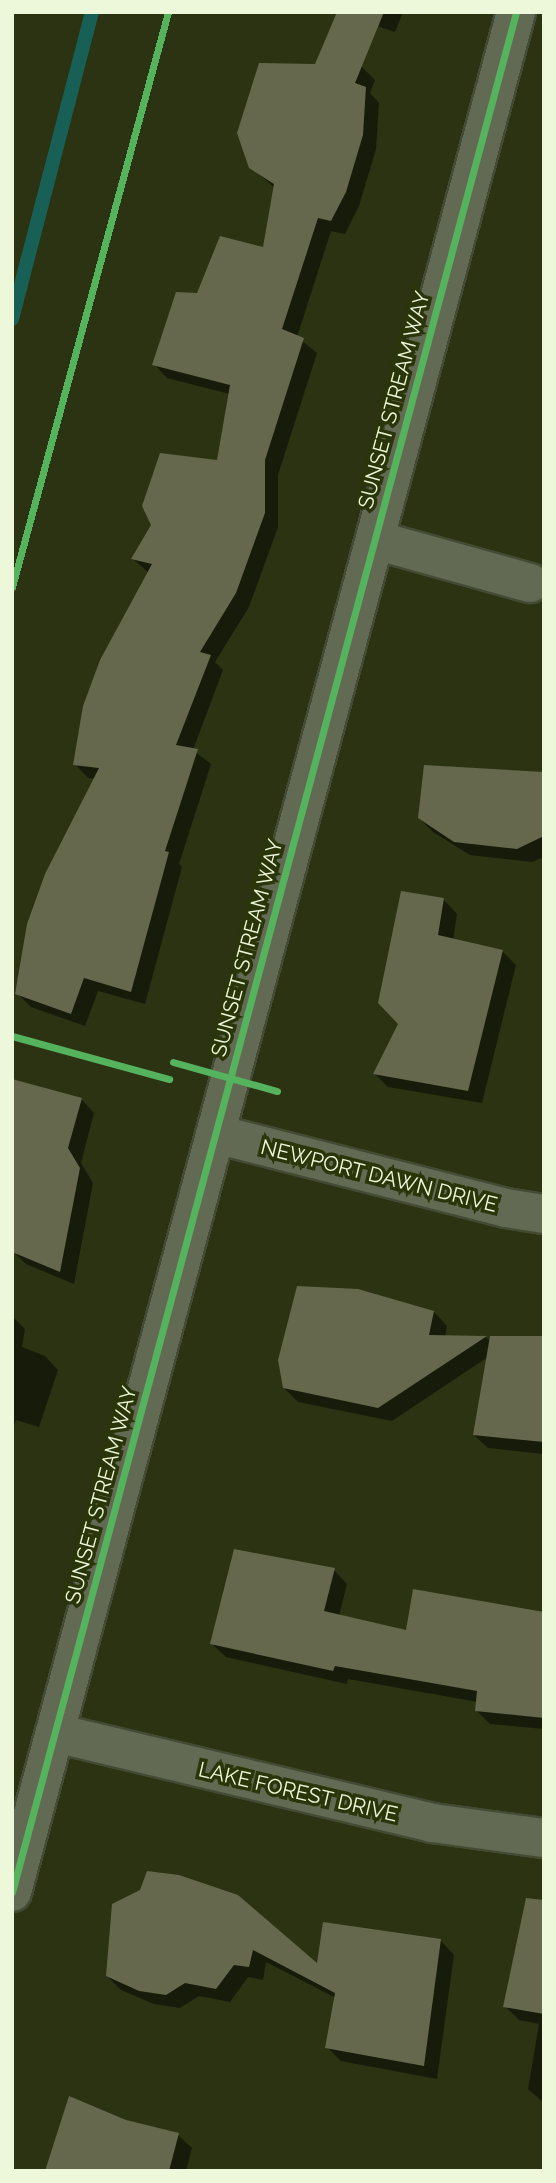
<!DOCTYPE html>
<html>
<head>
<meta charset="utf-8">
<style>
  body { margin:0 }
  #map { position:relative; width:556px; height:2183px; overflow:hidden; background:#2b3312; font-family:Raleway,sans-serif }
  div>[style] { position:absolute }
  .shadow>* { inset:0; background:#0007 }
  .stream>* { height:14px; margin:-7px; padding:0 7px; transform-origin:7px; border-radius:7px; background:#186055 }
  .building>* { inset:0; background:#66684d }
  .roads { filter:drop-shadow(2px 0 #444b34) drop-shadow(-2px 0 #444b34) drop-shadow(0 2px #444b34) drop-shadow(0 -2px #444b34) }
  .minor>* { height:38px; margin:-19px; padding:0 19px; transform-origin:19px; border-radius:19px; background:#636a53 }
  .cycleway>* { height:7px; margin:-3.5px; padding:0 3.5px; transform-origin:3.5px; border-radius:3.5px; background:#56b35d }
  span { translate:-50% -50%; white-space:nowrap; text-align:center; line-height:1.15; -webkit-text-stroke:7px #2a360a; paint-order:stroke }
  .street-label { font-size:21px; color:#edf8da }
  .frame { position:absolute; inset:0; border:14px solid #edf8da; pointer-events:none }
</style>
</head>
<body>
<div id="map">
  <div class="shadow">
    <i style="clip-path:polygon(336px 12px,403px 12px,395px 32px)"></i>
    <i style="clip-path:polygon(260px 65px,362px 67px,375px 80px,370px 93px,379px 103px,376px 149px,359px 206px,345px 234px,331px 231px,297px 337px,317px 353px,278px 475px,278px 527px,249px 607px,215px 662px,223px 670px,193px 750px,211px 764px,179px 864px,182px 867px,145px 1004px,98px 991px,85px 1026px,31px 1007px,17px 993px,96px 779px,88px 778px,75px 764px,149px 573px,133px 559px,218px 462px,230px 394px,167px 378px,154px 364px,198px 295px,264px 249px,275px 188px,251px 167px)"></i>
    <i style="clip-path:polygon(544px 774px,544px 857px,532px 862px,470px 855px,433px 832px,419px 818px)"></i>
    <i style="clip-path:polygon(444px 900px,457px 914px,453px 940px,502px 951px,516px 965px,482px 1103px,388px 1087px,375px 1074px,400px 1023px)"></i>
    <i style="clip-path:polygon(81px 1099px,94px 1113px,81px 1163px,93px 1183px,74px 1284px,26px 1264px,12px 1250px)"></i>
    <i style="clip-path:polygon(434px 1312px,447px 1326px,445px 1337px,486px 1337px,491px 1342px,544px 1338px,544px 1454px,488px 1448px,474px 1435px,488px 1357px,392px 1421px,298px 1402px,284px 1388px)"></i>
    <i style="clip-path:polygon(12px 1316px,25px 1329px,22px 1347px,45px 1356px,58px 1370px,39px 1427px,16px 1420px,12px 1430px)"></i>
    <i style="clip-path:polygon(334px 1570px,347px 1584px,339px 1616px,407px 1632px,544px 1614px,544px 1729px,490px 1724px,477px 1711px,478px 1702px,348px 1679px,347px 1684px,226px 1657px,212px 1644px)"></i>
    <i style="clip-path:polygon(113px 1905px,318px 1967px,441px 1941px,454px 1955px,437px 2079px,341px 2061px,327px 2047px,336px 1998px,266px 1962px,263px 1980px,248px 1977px,230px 2002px,199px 1996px,180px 2008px,154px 2004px,121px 1990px,107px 1976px)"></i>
    <i style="clip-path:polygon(544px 1960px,544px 2103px,528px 2089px,539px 2024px,519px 2020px,505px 2006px)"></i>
    <i style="clip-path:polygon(126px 2122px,178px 2135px,192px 2148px,186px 2171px,47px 2171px)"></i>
  </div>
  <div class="stream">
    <i style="left:12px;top:319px;width:317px;rotate:-75.4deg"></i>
  </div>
  <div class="building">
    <i style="clip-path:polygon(337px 12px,384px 12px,355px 83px,366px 87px,363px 135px,346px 192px,331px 221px,318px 218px,282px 329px,304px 338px,265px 460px,265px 513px,236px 593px,200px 652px,211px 655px,176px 745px,198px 749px,165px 851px,169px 852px,131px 992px,84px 978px,71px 1014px,15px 994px,27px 924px,45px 874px,99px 768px,73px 765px,83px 706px,100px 660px,152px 564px,131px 559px,151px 525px,142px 506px,160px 453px,217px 460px,230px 385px,152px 365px,176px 292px,197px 293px,220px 236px,263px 247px,274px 184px,249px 168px,237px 133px,259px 63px,315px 64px)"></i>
    <i style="clip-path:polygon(424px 765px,544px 772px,544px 836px,517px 849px,454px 842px,418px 818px)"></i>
    <i style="clip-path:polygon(401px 891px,444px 898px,438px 935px,503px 950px,468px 1091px,373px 1074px,398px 1024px,378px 1003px)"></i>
    <i style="clip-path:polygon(12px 1079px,82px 1098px,68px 1148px,80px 1168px,60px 1272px,12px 1252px)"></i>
    <i style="clip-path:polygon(297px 1286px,358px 1289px,434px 1311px,429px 1335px,487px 1336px,378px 1408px,283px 1388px,278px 1360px)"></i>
    <i style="clip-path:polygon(490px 1336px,544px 1336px,544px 1442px,473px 1435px)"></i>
    <i style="clip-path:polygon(234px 1549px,335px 1568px,324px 1611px,406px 1630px,413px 1589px,544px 1612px,544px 1718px,475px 1711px,477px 1691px,335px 1666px,333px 1671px,210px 1644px)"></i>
    <i style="clip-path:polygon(147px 1871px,179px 1875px,238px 1895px,317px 1963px,323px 1922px,441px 1939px,424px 2066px,325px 2048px,335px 1993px,253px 1950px,249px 1967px,234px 1965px,216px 1989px,185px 1983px,166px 1995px,139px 1991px,106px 1976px,112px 1904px,140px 1890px)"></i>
    <i style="clip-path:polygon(526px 1898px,544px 1900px,544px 2014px,503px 2007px)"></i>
    <i style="clip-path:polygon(69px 2096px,126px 2120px,179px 2133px,169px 2171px,45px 2171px)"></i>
  </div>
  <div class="roads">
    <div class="minor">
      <i style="left:375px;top:540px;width:161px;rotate:15.5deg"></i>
      <i style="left:216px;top:1134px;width:299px;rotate:14.3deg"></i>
      <i style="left:506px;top:1208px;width:38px;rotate:9deg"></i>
      <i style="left:55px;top:1733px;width:389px;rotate:13.4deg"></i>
      <i style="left:433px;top:1823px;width:112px;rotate:7.7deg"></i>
      <i style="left:12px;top:1892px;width:1946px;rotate:-74.99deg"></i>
    </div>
  </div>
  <div class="cycleway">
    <i style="left:12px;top:587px;width:596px;rotate:-74.82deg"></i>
    <i style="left:12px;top:1036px;width:163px;rotate:15.3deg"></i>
    <i style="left:173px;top:1062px;width:108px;rotate:15.6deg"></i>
    <i style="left:12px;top:1892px;width:1946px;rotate:-74.99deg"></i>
  </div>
  <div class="street-label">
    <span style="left:394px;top:400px;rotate:-75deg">SUNSET STREAM WAY</span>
    <span style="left:247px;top:948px;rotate:-75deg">SUNSET STREAM WAY</span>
    <span style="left:379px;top:1176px;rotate:14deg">NEWPORT DAWN DRIVE</span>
    <span style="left:101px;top:1495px;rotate:-75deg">SUNSET STREAM WAY</span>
    <span style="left:298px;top:1792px;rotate:13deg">LAKE FOREST DRIVE</span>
  </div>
  <div class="frame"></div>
</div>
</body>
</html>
